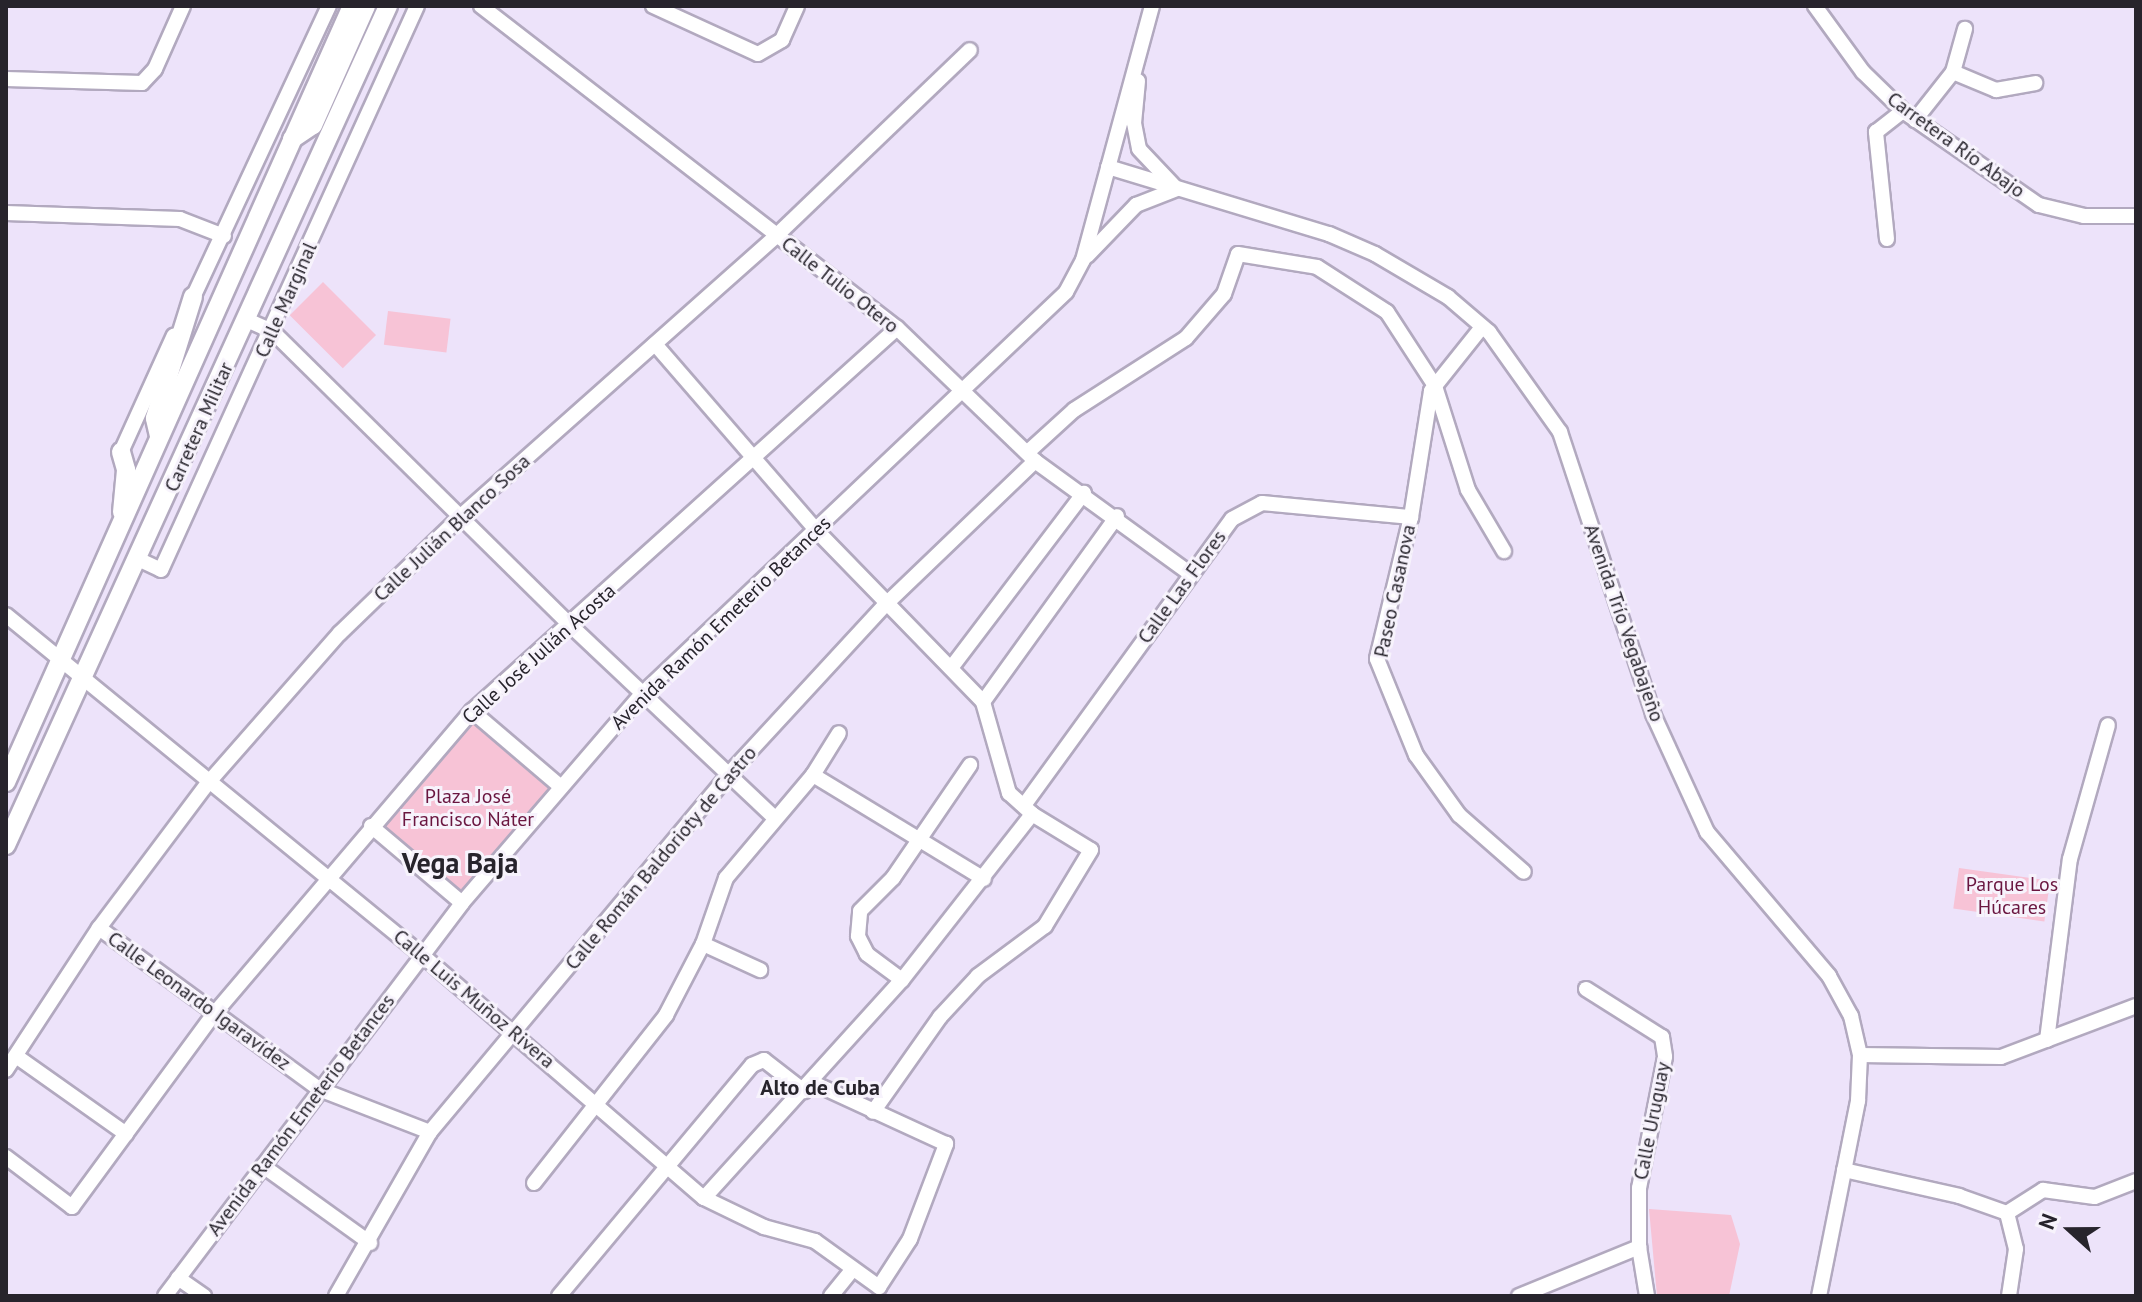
<!DOCTYPE html>
<html>
<head>
<meta charset="utf-8">
<style>
  body { margin:0 }
  #map { position:relative; width:2142px; height:1302px; overflow:hidden; background:#ede3fa; font-family:"PT Sans",sans-serif }
  div>[style] { position:absolute }
  .green>* { inset:0; background:#f7c3d6; transform-origin:0 0 }
  .roads { filter:drop-shadow(2px 0 #b2a9bf) drop-shadow(-2px 0 #b2a9bf) drop-shadow(0 2px #b2a9bf) drop-shadow(0 -2px #b2a9bf) }
  .minor>* { height:14px; margin:-7px; padding:0 7px; transform-origin:7px; border-radius:7px; background:#fff }
  .major>* { height:18px; margin:-9px; padding:0 9px; transform-origin:9px; border-radius:9px; background:#fff }
  span { translate:-50% -50%; white-space:nowrap; text-align:center; line-height:1.15; -webkit-text-stroke:6px #f7f3fc; paint-order:stroke }
  .street-label { font-size:20px; color:#27242c }
  .park-label { font-size:20px; color:#6a1640 }
  .neighbourhood-label { font-size:22px; color:#27242c; font-weight:700 }
  .district-label { font-size:28px; color:#27242c; font-weight:700 }
  .frame { position:absolute; inset:0; border:8px solid #27242c; pointer-events:none }
  .north { position:absolute; left:2030px; top:1190px; width:80px; height:80px; -webkit-text-stroke:6px #f7f3fc; paint-order:stroke; rotate:291deg; font-size:22px; font-weight:700; line-height:32px; text-align:center; color:#27242c }
  .north::after { content:''; display:block; margin:auto; width:28px; height:36px; background:#27242c; clip-path:polygon(50% 0,100% 100%,50% 72%,0 100%) }
</style>
</head>
<body>
<div id="map">
  <div class="green">
    <i style="left:323px;top:282px;width:75px;height:47px;rotate:45deg"></i>
    <i style="left:388px;top:311px;width:63px;height:34px;rotate:7deg"></i>
    <i style="left:475px;top:718px;width:108px;height:143px;rotate:41deg"></i>
    <i style="left:1959px;top:868px;width:92px;height:41px;rotate:8deg"></i>
    <i style="clip-path:polygon(1649px 1209px,1731px 1215px,1740px 1244px,1729px 1296px,1657px 1296px)"></i>
  </div>
  <div class="roads">
    <div class="minor">
      <i style="left:481px;top:6px;width:526px;rotate:37.74deg"></i>
      <i style="left:897px;top:328px;width:192px;rotate:43.9deg"></i>
      <i style="left:1035px;top:461px;width:190px;rotate:36deg"></i>
      <i style="left:653px;top:6px;width:115px;rotate:24.6deg"></i>
      <i style="left:758px;top:54px;width:28px;rotate:-30deg"></i>
      <i style="left:782px;top:40px;width:37px;rotate:-66deg"></i>
      <i style="left:1815px;top:6px;width:82px;rotate:54deg"></i>
      <i style="left:1863px;top:72px;width:56px;rotate:44.3deg"></i>
      <i style="left:1903px;top:111px;width:165px;rotate:34.7deg"></i>
      <i style="left:2039px;top:205px;width:46px;rotate:13.7deg"></i>
      <i style="left:2084px;top:216px;width:52px"></i>
      <i style="left:1953px;top:72px;width:47px;rotate:22.7deg"></i>
      <i style="left:1996px;top:90px;width:40px;rotate:-10deg"></i>
      <i style="left:6px;top:79px;width:136px;rotate:1.7deg"></i>
      <i style="left:142px;top:83px;width:19px;rotate:-47deg"></i>
      <i style="left:155px;top:69px;width:69px;rotate:-66deg"></i>
      <i style="left:1138px;top:81px;width:42px;rotate:95.4deg"></i>
      <i style="left:1134px;top:123px;width:26px;rotate:79deg"></i>
      <i style="left:1139px;top:149px;width:51px;rotate:46.6deg"></i>
      <i style="left:1915px;top:120px;width:61px;rotate:-51.6deg"></i>
      <i style="left:1953px;top:72px;width:45px;rotate:-74.4deg"></i>
      <i style="left:1108px;top:167px;width:231px;rotate:16.9deg"></i>
      <i style="left:1329px;top:234px;width:50px;rotate:23.5deg"></i>
      <i style="left:1375px;top:254px;width:85px;rotate:30.5deg"></i>
      <i style="left:1448px;top:297px;width:54px;rotate:40.5deg"></i>
      <i style="left:1489px;top:332px;width:123px;rotate:54.6deg"></i>
      <i style="left:1560px;top:432px;width:297px;rotate:71.7deg"></i>
      <i style="left:1653px;top:714px;width:130px;rotate:65.4deg"></i>
      <i style="left:1707px;top:832px;width:189px;rotate:49.7deg"></i>
      <i style="left:1829px;top:976px;width:46px;rotate:61.2deg"></i>
      <i style="left:1851px;top:1016px;width:40px;rotate:77deg"></i>
      <i style="left:1860px;top:1055px;width:46px;rotate:92.5deg"></i>
      <i style="left:1858px;top:1101px;width:199px;rotate:101.3deg"></i>
      <i style="left:6px;top:213px;width:174px;rotate:2deg"></i>
      <i style="left:180px;top:219px;width:47px;rotate:21.1deg"></i>
      <i style="left:1887px;top:239px;width:108px;rotate:-95.9deg"></i>
      <i style="left:1876px;top:132px;width:34px;rotate:-38deg"></i>
      <i style="left:1087px;top:256px;width:71px;rotate:-46.1deg"></i>
      <i style="left:1136px;top:205px;width:44px;rotate:-21.3deg"></i>
      <i style="left:189px;top:306px;width:331px;rotate:-65deg"></i>
      <i style="left:247px;top:320px;width:27px;rotate:24deg"></i>
      <i style="left:272px;top:331px;width:419px;rotate:44.6deg"></i>
      <i style="left:570px;top:625px;width:280px;rotate:43.3deg"></i>
      <i style="left:1482px;top:327px;width:82px;rotate:128.6deg"></i>
      <i style="left:1431px;top:391px;width:128px;rotate:99deg"></i>
      <i style="left:1411px;top:517px;width:146px;rotate:103.5deg"></i>
      <i style="left:1377px;top:659px;width:104px;rotate:67.9deg"></i>
      <i style="left:1416px;top:755px;width:74px;rotate:54.4deg"></i>
      <i style="left:1459px;top:815px;width:86px;rotate:41.2deg"></i>
      <i style="left:655px;top:344px;width:246px;rotate:49.1deg"></i>
      <i style="left:816px;top:530px;width:240px;rotate:45.8deg"></i>
      <i style="left:983px;top:702px;width:95px;rotate:74.1deg"></i>
      <i style="left:1009px;top:793px;width:31px;rotate:42deg"></i>
      <i style="left:1032px;top:814px;width:69px;rotate:31.4deg"></i>
      <i style="left:1091px;top:850px;width:89px;rotate:121.2deg"></i>
      <i style="left:1045px;top:926px;width:84px;rotate:143.3deg"></i>
      <i style="left:978px;top:976px;width:56px;rotate:132.8deg"></i>
      <i style="left:940px;top:1017px;width:116px;rotate:125.2deg"></i>
      <i style="left:1029px;top:451px;width:61px;rotate:-42.3deg"></i>
      <i style="left:1074px;top:410px;width:133px;rotate:-32.7deg"></i>
      <i style="left:1186px;top:338px;width:58px;rotate:-49.2deg"></i>
      <i style="left:1224px;top:294px;width:42px;rotate:-70.7deg"></i>
      <i style="left:1238px;top:254px;width:80px;rotate:9.3deg"></i>
      <i style="left:1317px;top:267px;width:83px;rotate:32.7deg"></i>
      <i style="left:1387px;top:312px;width:88px;rotate:57deg"></i>
      <i style="left:1435px;top:386px;width:109px;rotate:72.4deg"></i>
      <i style="left:1468px;top:490px;width:71px;rotate:59.5deg"></i>
      <i style="left:121px;top:452px;width:128px;rotate:-65.6deg"></i>
      <i style="left:140px;top:560px;width:23px;rotate:25deg"></i>
      <i style="left:161px;top:570px;width:619px;rotate:-65.59deg"></i>
      <i style="left:6px;top:615px;width:537px;rotate:39.26deg"></i>
      <i style="left:422px;top:955px;width:372px;rotate:40.8deg"></i>
      <i style="left:704px;top:1198px;width:67px;rotate:25.8deg"></i>
      <i style="left:764px;top:1227px;width:53px;rotate:15.4deg"></i>
      <i style="left:815px;top:1241px;width:79px;rotate:35.7deg"></i>
      <i style="left:879px;top:1287px;width:57px;rotate:-57.1deg"></i>
      <i style="left:910px;top:1239px;width:102px;rotate:-69.2deg"></i>
      <i style="left:946px;top:1144px;width:149px;rotate:-155.3deg"></i>
      <i style="left:951px;top:668px;width:220px;rotate:-52.8deg"></i>
      <i style="left:983px;top:702px;width:229px;rotate:-54.2deg"></i>
      <i style="left:472px;top:711px;width:117px;rotate:40.5deg"></i>
      <i style="left:813px;top:775px;width:200px;rotate:31.3deg"></i>
      <i style="left:1025px;top:804px;width:352px;rotate:-54deg"></i>
      <i style="left:1232px;top:519px;width:34px;rotate:-28deg"></i>
      <i style="left:1262px;top:503px;width:150px;rotate:5.4deg"></i>
      <i style="left:371px;top:826px;width:119px;rotate:40.2deg"></i>
      <i style="left:99px;top:928px;width:273px;rotate:36.2deg"></i>
      <i style="left:319px;top:1089px;width:119px;rotate:21.2deg"></i>
      <i style="left:703px;top:944px;width:63px;rotate:24.5deg"></i>
      <i style="left:902px;top:980px;width:44px;rotate:-143.4deg"></i>
      <i style="left:867px;top:954px;width:20px;rotate:-117deg"></i>
      <i style="left:858px;top:936px;width:25px;rotate:-85deg"></i>
      <i style="left:860px;top:911px;width:47px;rotate:-45deg"></i>
      <i style="left:893px;top:878px;width:137px;rotate:-55.7deg"></i>
      <i style="left:1586px;top:989px;width:90px;rotate:32.3deg"></i>
      <i style="left:1662px;top:1037px;width:20px;rotate:81deg"></i>
      <i style="left:1665px;top:1057px;width:134px;rotate:101.2deg"></i>
      <i style="left:1639px;top:1188px;width:59px;rotate:90deg"></i>
      <i style="left:1639px;top:1247px;width:50px;rotate:80.7deg"></i>
      <i style="left:2047px;top:1040px;width:182px;rotate:-82.8deg"></i>
      <i style="left:2070px;top:859px;width:139px;rotate:-74.2deg"></i>
      <i style="left:1860px;top:1055px;width:141px;rotate:0.8deg"></i>
      <i style="left:2001px;top:1057px;width:144px;rotate:-20.7deg"></i>
      <i style="left:16px;top:1056px;width:135px;rotate:35.3deg"></i>
      <i style="left:6px;top:1070px;width:170px;rotate:-56.8deg"></i>
      <i style="left:99px;top:928px;width:181px;rotate:-53.1deg"></i>
      <i style="left:208px;top:783px;width:200px;rotate:-48.7deg"></i>
      <i style="left:340px;top:633px;width:170px;rotate:-44deg"></i>
      <i style="left:462px;top:515px;width:421px;rotate:-41.6deg"></i>
      <i style="left:777px;top:235px;width:267px;rotate:-43.8deg"></i>
      <i style="left:6px;top:1157px;width:83px;rotate:37.1deg"></i>
      <i style="left:72px;top:1207px;width:240px;rotate:-53.7deg"></i>
      <i style="left:214px;top:1014px;width:398px;rotate:-49.6deg"></i>
      <i style="left:472px;top:711px;width:572px;rotate:-42.02deg"></i>
      <i style="left:263px;top:1166px;width:132px;rotate:35.7deg"></i>
      <i style="left:1844px;top:1170px;width:118px;rotate:12.7deg"></i>
      <i style="left:1959px;top:1196px;width:51px;rotate:19.5deg"></i>
      <i style="left:2007px;top:1213px;width:37px;rotate:76deg"></i>
      <i style="left:2016px;top:1249px;width:48px;rotate:98.5deg"></i>
      <i style="left:534px;top:1183px;width:214px;rotate:-51.8deg"></i>
      <i style="left:666px;top:1015px;width:80px;rotate:-62.5deg"></i>
      <i style="left:703px;top:944px;width:70px;rotate:-70.8deg"></i>
      <i style="left:726px;top:878px;width:135px;rotate:-49.8deg"></i>
      <i style="left:813px;top:775px;width:49px;rotate:-58.2deg"></i>
      <i style="left:704px;top:1198px;width:294px;rotate:-47.8deg"></i>
      <i style="left:902px;top:980px;width:211px;rotate:-51.9deg"></i>
      <i style="left:2007px;top:1213px;width:43px;rotate:-32.6deg"></i>
      <i style="left:2043px;top:1190px;width:52px;rotate:7.7deg"></i>
      <i style="left:2095px;top:1197px;width:44px;rotate:-21.3deg"></i>
      <i style="left:178px;top:1278px;width:32px;rotate:35deg"></i>
      <i style="left:165px;top:1296px;width:493px;rotate:-52.9deg"></i>
      <i style="left:462px;top:903px;width:276px;rotate:-49.3deg"></i>
      <i style="left:642px;top:694px;width:584px;rotate:-43.47deg"></i>
      <i style="left:1066px;top:292px;width:36px;rotate:-62deg"></i>
      <i style="left:1083px;top:260px;width:263px;rotate:-74.8deg"></i>
      <i style="left:336px;top:1296px;width:189px;rotate:-60.2deg"></i>
      <i style="left:430px;top:1132px;width:465px;rotate:-50.1deg"></i>
      <i style="left:728px;top:775px;width:231px;rotate:-47.3deg"></i>
      <i style="left:885px;top:605px;width:208px;rotate:-43.8deg"></i>
      <i style="left:559px;top:1296px;width:301px;rotate:-50.1deg"></i>
      <i style="left:752px;top:1065px;width:13px;rotate:-23deg"></i>
      <i style="left:764px;top:1060px;width:51px;rotate:37.8deg"></i>
      <i style="left:831px;top:1296px;width:33px;rotate:-51deg"></i>
      <i style="left:1519px;top:1296px;width:130px;rotate:-22.2deg"></i>
    </div>
    <div class="major">
      <i style="left:292px;top:139px;width:25px;rotate:-34deg"></i>
      <i style="left:313px;top:125px;width:130px;rotate:-66deg"></i>
      <i style="left:159px;top:436px;width:18px;rotate:-103deg"></i>
      <i style="left:155px;top:418px;width:127px;rotate:-72.6deg"></i>
      <i style="left:121px;top:452px;width:19px;rotate:74deg"></i>
      <i style="left:126px;top:470px;width:42px;rotate:95.4deg"></i>
      <i style="left:6px;top:782px;width:850px;rotate:-65.97deg"></i>
      <i style="left:6px;top:845px;width:922px;rotate:-65.52deg"></i>
    </div>
  </div>
  <div class="street-label">
    <span style="left:1956px;top:145px;rotate:36deg">Carretera Río Abajo</span>
    <span style="left:840px;top:285px;rotate:38deg">Calle Tulio Otero</span>
    <span style="left:286px;top:300px;rotate:-66deg">Calle Marginal</span>
    <span style="left:199px;top:427px;rotate:-66deg">Carretera Militar</span>
    <span style="left:452px;top:528px;rotate:-43deg">Calle Julián Blanco Sosa</span>
    <span style="left:1182px;top:587px;rotate:-54deg">Calle Las Flores</span>
    <span style="left:1395px;top:591px;rotate:-78deg">Paseo Casanova</span>
    <span style="left:721px;top:623px;rotate:-44deg">Avenida Ramón Emeterio Betances</span>
    <span style="left:1624px;top:623px;rotate:71deg">Avenida Trío Vegabajeño</span>
    <span style="left:539px;top:654px;rotate:-42deg">Calle José Julián Acosta</span>
    <span style="left:661px;top:858px;rotate:-50deg">Calle Román Baldorioty de Castro</span>
    <span style="left:474px;top:999px;rotate:40deg">Calle Luis Muñoz Rivera</span>
    <span style="left:199px;top:1001px;rotate:36deg">Calle Leonardo Igaravídez</span>
    <span style="left:301px;top:1115px;rotate:-53deg">Avenida Ramón Emeterio Betances</span>
    <span style="left:1652px;top:1121px;rotate:-79deg">Calle Uruguay</span>
  </div>
  <div class="park-label">
    <span style="left:468px;top:808px">Plaza José<br>Francisco Náter</span>
    <span style="left:2012px;top:896px">Parque Los<br>Húcares</span>
  </div>
  <div class="neighbourhood-label">
    <span style="left:820px;top:1088px">Alto de Cuba</span>
  </div>
  <div class="district-label">
    <span style="left:460px;top:863px">Vega Baja</span>
  </div>
  <div class="frame"></div>
  <div class="north">N</div>
</div>
</body>
</html>
